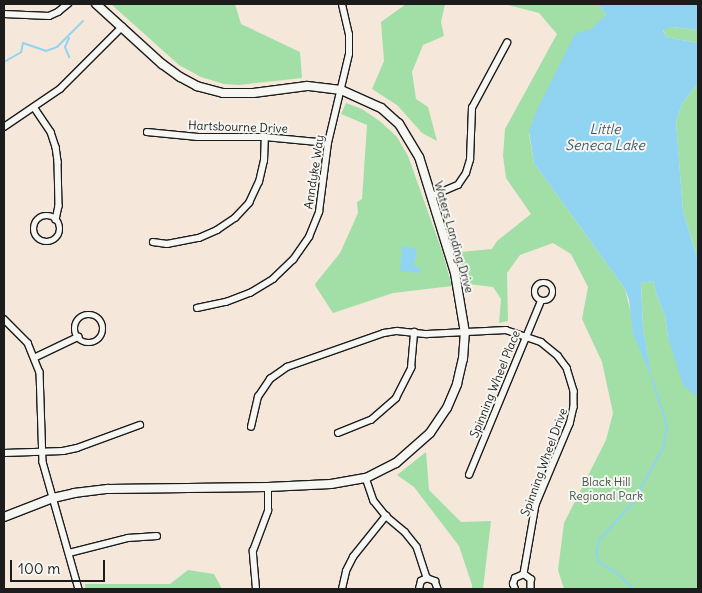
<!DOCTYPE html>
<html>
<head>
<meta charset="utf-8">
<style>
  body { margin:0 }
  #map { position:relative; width:702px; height:593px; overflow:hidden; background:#f6e7db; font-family:Delius,sans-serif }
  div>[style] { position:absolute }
  .green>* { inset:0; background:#a1dfa7 }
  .water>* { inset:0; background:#90d4f2 }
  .stream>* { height:2px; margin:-1px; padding:0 1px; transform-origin:1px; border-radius:1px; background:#90d4f2 }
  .roads { filter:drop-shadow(1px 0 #1c1c1c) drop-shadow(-1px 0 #1c1c1c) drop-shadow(0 1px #1c1c1c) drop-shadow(0 -1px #1c1c1c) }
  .street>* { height:5.5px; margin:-2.75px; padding:0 2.75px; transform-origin:2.75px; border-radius:2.75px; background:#f6f6f2 }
  .street>.ring { margin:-2.75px; padding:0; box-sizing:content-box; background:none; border:5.5px solid #f6f6f2; border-radius:50% }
  .secondary>* { height:8px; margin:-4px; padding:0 4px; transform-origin:4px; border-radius:4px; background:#f6f6f2 }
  span { translate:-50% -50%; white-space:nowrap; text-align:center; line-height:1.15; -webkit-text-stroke:4px #f6f6f2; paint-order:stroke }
  .street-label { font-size:12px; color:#1c1c1c }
  .park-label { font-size:12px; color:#445646 }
  .water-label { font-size:14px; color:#455c67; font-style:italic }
  .frame { position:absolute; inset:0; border:5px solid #1c1c1c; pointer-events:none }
  .scale { position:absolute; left:10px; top:560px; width:95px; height:22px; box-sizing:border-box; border:2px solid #1c1c1c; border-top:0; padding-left:6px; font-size:15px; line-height:18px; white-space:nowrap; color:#1c1c1c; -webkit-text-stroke:4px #f6f6f2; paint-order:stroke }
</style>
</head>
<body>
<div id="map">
  <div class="green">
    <i style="clip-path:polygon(111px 4px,235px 4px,241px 24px,300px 52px,302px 78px,239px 85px,224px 84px,201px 77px,179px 65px)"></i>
    <i style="clip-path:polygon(406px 4px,445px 4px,441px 22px,444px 36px,423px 45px,412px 72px,416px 99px,428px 107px,437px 141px,422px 133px,397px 105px,372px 89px,384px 61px,381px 22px)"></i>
    <i style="clip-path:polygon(504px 4px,598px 4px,606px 15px,529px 134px,534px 163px,625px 289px,639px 347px,651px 376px,643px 328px,641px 283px,653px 281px,658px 299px,665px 316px,668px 338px,694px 394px,698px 398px,698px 589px,564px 589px,558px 570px,564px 523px,606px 440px,613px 413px,602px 362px,582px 319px,588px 287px,571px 254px,553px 243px,520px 255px,507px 273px,508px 321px,499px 323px,501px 299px,493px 287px,468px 284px,459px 261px,460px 252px,492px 249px,497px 241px,531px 214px,506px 178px,503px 156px,505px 129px,557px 34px,539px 13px)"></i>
    <i style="clip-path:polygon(672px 27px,698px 30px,698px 43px,666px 37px,663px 29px)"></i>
    <i style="clip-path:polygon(698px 83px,698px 261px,683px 211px,676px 122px,682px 104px)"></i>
    <i style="clip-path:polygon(346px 103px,362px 109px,381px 122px,397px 137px,408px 156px,442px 251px,452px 286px,393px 293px,333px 313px,316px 287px,315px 284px,340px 253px,358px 213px,357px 202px,362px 199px,367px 125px,341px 114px)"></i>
    <i style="clip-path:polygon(426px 452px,429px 490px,461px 522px,491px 521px,483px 589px,472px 589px,472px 585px,459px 546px,414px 487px,397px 475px)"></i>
    <i style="clip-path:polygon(188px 570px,214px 574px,222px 589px,85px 589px,85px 584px,170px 584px)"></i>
  </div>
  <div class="water">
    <i style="clip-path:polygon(598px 4px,698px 4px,698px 30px,672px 27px,663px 30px,666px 37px,698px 43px,698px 83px,682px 104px,676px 122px,683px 211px,698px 261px,698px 398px,683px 385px,668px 338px,665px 316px,658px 299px,653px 281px,641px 283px,643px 328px,652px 379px,633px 334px,629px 300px,625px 289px,534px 163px,529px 131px,537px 110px,575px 34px,591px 29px,606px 15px)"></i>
    <i style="clip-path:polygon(402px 246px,417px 249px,414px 266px,421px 268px,420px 273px,400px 271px)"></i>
  </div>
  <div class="stream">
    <i style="left:69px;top:38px;width:10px;rotate:114deg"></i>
    <i style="left:65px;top:47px;width:11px;rotate:68deg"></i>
    <i style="left:4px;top:62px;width:20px;rotate:-30deg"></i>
    <i style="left:21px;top:52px;width:9px;rotate:-77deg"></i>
    <i style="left:23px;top:43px;width:24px;rotate:19deg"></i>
    <i style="left:46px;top:51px;width:12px;rotate:-20deg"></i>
    <i style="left:57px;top:47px;width:37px;rotate:-45deg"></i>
    <i style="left:633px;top:589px;width:23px;rotate:-135deg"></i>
    <i style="left:617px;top:573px;width:21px;rotate:-149deg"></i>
    <i style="left:599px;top:562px;width:9px;rotate:-108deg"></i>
    <i style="left:596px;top:553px;width:15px;rotate:-74deg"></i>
    <i style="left:600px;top:539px;width:47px;rotate:-47.6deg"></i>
    <i style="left:632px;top:504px;width:66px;rotate:-61.1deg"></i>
    <i style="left:664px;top:446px;width:21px;rotate:-82deg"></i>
    <i style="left:667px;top:425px;width:48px;rotate:-108.1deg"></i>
  </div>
  <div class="roads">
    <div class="street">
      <i style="left:4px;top:14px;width:45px;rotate:2.5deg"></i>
      <i style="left:49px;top:16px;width:10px;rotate:-24deg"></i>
      <i style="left:58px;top:12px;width:13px;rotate:-39deg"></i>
      <i style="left:34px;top:107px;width:30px;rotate:56deg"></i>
      <i style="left:51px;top:132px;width:16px;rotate:72deg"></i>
      <i style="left:56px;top:147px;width:15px;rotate:82deg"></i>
      <i style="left:58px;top:162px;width:44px;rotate:88.7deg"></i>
      <i style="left:59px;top:206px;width:14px;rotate:102deg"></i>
      <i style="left:4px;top:127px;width:68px;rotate:-34.2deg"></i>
      <i style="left:60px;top:89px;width:88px;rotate:-45deg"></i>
      <i style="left:147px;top:132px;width:51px;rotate:5.6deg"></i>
      <i style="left:198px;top:137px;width:67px"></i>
      <i style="left:265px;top:137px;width:63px;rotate:5.4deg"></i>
      <i style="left:432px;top:196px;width:28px;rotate:-23deg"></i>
      <i style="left:458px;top:185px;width:14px;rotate:-56deg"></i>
      <i style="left:466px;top:173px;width:14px;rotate:-73deg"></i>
      <i style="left:470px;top:160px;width:52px;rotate:-87.8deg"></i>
      <i style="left:472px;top:108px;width:74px;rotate:-61.7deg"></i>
      <i class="ring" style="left:34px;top:216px;width:20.5px;height:20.5px"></i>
      <i style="left:153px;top:242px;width:14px;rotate:8deg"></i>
      <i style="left:167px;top:244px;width:33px;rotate:-11deg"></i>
      <i style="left:199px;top:238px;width:20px;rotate:-24deg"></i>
      <i style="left:217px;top:230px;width:22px;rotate:-34deg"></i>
      <i style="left:235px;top:218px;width:21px;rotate:-47deg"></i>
      <i style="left:249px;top:203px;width:23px;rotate:-65deg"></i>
      <i style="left:259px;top:182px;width:22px;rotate:-77deg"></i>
      <i style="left:264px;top:161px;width:24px;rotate:-88deg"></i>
      <i class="ring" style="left:535px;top:283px;width:12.5px;height:12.5px"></i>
      <i style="left:197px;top:308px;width:30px;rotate:-12deg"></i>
      <i style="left:226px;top:302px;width:26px;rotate:-21deg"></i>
      <i style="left:250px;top:293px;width:27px;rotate:-31deg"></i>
      <i style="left:273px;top:279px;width:28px;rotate:-44deg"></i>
      <i style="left:293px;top:260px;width:28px;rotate:-55deg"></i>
      <i style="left:309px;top:237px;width:27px;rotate:-68deg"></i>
      <i style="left:319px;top:212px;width:70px;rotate:-82.6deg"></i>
      <i style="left:328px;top:143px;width:91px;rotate:-76.7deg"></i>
      <i style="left:349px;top:54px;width:19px;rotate:-90deg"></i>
      <i style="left:349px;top:35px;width:32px;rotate:-103deg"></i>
      <i class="ring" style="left:75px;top:315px;width:22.5px;height:22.5px"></i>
      <i style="left:4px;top:319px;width:34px;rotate:45deg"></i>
      <i style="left:28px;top:343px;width:31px;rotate:68deg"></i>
      <i style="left:40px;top:372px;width:90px;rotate:88.1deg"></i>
      <i style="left:43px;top:462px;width:132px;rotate:74.2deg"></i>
      <i style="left:36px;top:357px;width:47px;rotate:-25.5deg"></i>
      <i style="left:251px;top:427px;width:31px;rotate:-77deg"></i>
      <i style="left:258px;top:397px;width:22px;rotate:-56deg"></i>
      <i style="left:270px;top:379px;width:21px;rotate:-35deg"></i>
      <i style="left:287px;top:367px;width:103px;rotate:-19.3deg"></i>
      <i style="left:384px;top:333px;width:13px;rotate:-9deg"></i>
      <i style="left:397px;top:331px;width:30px;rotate:6deg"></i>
      <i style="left:427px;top:334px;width:79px;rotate:-2.9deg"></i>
      <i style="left:506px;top:330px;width:37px;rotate:19deg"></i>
      <i style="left:541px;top:342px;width:22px;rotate:39deg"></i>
      <i style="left:558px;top:356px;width:15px;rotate:53deg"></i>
      <i style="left:567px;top:368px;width:24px;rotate:73deg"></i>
      <i style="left:574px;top:391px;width:16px;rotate:90deg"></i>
      <i style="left:574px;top:407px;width:17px;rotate:103deg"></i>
      <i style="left:570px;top:424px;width:88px;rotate:112.8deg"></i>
      <i style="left:536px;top:505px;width:70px;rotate:99.9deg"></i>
      <i style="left:338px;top:433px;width:35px;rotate:-22deg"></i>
      <i style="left:371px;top:420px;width:33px;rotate:-41deg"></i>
      <i style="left:396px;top:398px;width:34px;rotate:-63deg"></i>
      <i style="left:411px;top:368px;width:36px;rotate:-85deg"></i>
      <i style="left:4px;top:453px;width:59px;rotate:-1.9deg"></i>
      <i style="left:63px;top:451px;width:14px;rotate:-12deg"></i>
      <i style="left:77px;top:448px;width:67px;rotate:-20.1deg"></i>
      <i style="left:469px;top:475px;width:188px;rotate:-67.5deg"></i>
      <i style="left:366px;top:478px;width:24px;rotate:71deg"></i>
      <i style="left:374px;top:501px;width:19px;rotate:51deg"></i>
      <i style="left:386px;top:516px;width:25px;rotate:40deg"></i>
      <i style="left:405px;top:532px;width:19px;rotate:51deg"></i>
      <i style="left:417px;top:547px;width:33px;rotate:72deg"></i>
      <i style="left:69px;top:553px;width:61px;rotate:-14.3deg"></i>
      <i style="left:128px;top:538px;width:29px;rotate:-4deg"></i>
      <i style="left:256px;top:589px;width:38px;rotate:-95deg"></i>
      <i style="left:253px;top:551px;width:43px;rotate:-69.4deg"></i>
      <i style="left:268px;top:511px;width:24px;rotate:-90deg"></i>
      <i style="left:342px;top:589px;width:18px;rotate:-77deg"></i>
      <i style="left:346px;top:571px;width:16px;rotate:-63deg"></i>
      <i style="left:353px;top:557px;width:53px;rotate:-51.2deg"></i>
      <i style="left:419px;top:589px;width:8px;rotate:-76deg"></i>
      <i style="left:421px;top:581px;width:7px;rotate:-27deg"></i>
      <i style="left:427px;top:578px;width:9px;rotate:21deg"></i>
      <i style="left:435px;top:581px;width:9px;rotate:69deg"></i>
      <i style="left:515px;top:589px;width:5px;rotate:-112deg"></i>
      <i style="left:513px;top:584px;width:6px;rotate:-72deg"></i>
      <i style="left:515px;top:578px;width:10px;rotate:-24deg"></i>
      <i style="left:524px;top:574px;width:9px;rotate:36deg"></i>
      <i style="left:531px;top:579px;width:10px;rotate:90deg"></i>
    </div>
    <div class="secondary">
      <i style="left:4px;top:517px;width:53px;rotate:-21.2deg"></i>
      <i style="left:53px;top:498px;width:22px;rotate:-13deg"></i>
      <i style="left:74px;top:493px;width:34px;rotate:-7deg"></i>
      <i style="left:108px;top:489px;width:160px;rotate:-0.7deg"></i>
      <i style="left:268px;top:487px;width:63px;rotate:-2.7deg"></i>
      <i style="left:331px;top:484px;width:36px;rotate:-10deg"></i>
      <i style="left:366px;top:478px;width:34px;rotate:-27deg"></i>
      <i style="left:396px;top:463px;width:45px;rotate:-41.4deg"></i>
      <i style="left:430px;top:433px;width:30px;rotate:-56deg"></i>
      <i style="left:447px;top:408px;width:26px;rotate:-67deg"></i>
      <i style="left:457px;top:384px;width:26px;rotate:-77deg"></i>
      <i style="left:463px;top:359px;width:26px;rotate:-86deg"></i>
      <i style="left:465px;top:333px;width:61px;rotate:-99.5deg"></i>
      <i style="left:455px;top:273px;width:121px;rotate:-107.2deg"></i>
      <i style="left:419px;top:157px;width:39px;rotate:-121deg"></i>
      <i style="left:399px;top:124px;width:24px;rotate:-138deg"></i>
      <i style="left:381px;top:108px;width:44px;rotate:-155.8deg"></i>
      <i style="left:341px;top:90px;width:34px;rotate:-173deg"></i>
      <i style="left:307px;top:86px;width:54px;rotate:172.6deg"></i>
      <i style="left:253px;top:93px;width:30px;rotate:180deg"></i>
      <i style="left:223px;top:93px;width:27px;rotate:-165deg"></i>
      <i style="left:197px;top:86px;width:19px;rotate:-152deg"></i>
      <i style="left:180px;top:77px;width:22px;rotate:-144deg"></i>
      <i style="left:162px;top:64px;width:89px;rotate:-137.7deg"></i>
    </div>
  </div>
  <div class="street-label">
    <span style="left:238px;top:127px;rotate:2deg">Hartsbourne Drive</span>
    <span style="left:314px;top:172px;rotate:-81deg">Anndyke Way</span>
    <span style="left:454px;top:237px;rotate:74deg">Waters Landing Drive</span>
    <span style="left:495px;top:384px;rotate:-68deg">Spinning Wheel Place</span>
    <span style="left:544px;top:462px;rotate:-70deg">Spinning Wheel Drive</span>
  </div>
  <div class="park-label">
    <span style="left:606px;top:489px">Black Hill<br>Regional Park</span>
  </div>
  <div class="water-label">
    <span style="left:605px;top:137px">Little<br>Seneca Lake</span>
  </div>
  <div class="frame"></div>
  <div class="scale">100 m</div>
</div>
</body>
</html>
